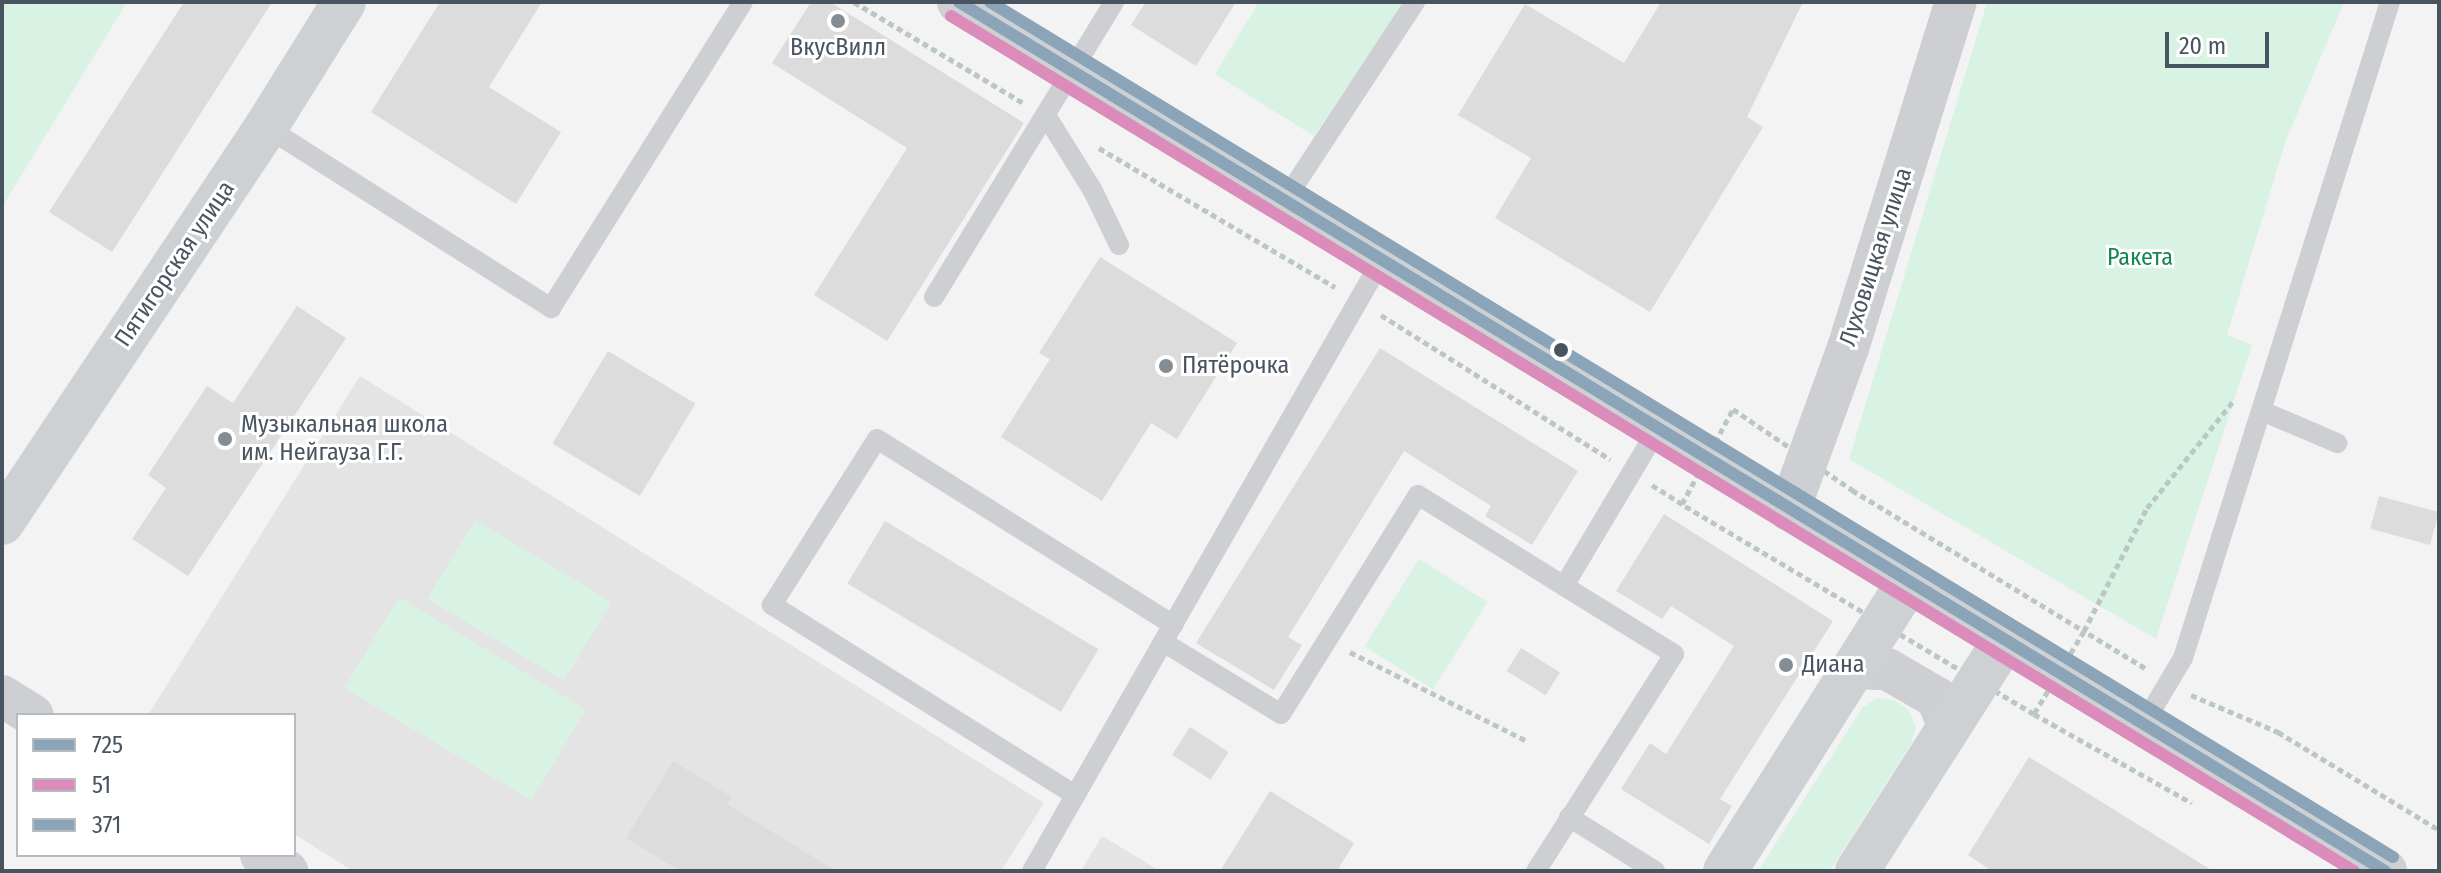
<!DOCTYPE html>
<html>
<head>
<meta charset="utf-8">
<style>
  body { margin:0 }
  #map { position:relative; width:2441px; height:873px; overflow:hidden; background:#f3f3f3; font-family:"Fira Sans Condensed",sans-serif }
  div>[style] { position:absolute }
  .education>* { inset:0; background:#e5e4e5 }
  .green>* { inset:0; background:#d8f2e4; transform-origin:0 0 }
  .building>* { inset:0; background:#dcdcdd; transform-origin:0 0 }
  .path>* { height:5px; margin-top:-2.5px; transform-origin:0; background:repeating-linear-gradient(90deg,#bac7c3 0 6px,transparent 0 10px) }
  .lane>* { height:20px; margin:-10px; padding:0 10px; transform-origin:10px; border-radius:10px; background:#cdcfd2 }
  .street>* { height:42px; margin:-21px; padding:0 21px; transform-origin:21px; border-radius:21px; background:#cdcfd2 }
  .secondary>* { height:44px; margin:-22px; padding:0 22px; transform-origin:22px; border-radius:22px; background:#ced1d4 }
  .bus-1>* { height:12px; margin:-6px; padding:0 6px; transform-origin:6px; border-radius:6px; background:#8ca4b8 }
  .bus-2>* { height:12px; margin:-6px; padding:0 6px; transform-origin:6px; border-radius:6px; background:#db8cbb }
  .bus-3>* { height:12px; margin:-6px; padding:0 6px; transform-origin:6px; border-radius:6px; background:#8ca4b8 }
  .dots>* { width:22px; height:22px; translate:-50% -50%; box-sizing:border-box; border:4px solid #fff; border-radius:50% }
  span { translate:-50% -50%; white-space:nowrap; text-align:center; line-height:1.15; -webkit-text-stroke:6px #fff; paint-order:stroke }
  .poi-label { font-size:24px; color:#495461 }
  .left { translate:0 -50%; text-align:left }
  .street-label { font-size:24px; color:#495461 }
  .park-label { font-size:24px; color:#158755 }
  .frame { position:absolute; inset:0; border:4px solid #495461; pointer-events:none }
  .legend { position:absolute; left:16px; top:713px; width:280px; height:144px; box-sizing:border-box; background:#fff; border:2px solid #b6bbc0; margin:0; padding:10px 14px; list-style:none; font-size:24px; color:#495461 }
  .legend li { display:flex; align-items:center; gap:16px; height:40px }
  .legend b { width:40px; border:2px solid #b6bbc0 }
  .scale { position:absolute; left:2165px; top:32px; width:104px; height:36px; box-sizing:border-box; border:4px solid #495461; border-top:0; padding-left:10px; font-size:24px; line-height:28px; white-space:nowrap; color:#495461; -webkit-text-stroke:6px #fff; paint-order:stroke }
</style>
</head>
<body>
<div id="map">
  <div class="education">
    <i style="clip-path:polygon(360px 376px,1044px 803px,1001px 871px,353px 871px,294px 834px,294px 715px,148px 715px)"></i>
    <i style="clip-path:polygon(1102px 836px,1160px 871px,1081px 871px)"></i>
  </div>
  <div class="green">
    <i style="clip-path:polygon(2px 2px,127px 2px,2px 207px)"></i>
    <i style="clip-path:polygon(1259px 2px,1404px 2px,1314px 136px,1215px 74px)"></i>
    <i style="clip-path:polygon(1987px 2px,2344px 2px,2286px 140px,2227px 335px,2252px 345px,2156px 639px,1849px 459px)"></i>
    <i style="left:475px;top:520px;width:159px;height:92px;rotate:31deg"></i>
    <i style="left:1419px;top:559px;width:81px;height:103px;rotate:32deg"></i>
    <i style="left:399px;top:597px;width:218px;height:106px;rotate:31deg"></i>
    <i style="clip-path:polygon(1878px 698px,1896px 701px,1910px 712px,1916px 727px,1911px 744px,1830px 871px,1758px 871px,1863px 707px)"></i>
  </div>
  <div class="building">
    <i style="clip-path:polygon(184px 2px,272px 2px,112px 252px,49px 212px)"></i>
    <i style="clip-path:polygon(440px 2px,542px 2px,489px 87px,561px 132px,516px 204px,371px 112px)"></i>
    <i style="clip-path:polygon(811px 2px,830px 2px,1024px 123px,887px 341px,814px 295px,907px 148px,772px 63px)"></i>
    <i style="clip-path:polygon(1146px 2px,1236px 2px,1196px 66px,1131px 25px)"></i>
    <i style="clip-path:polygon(1661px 2px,1803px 2px,1747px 117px,1763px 127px,1650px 312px,1495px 218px,1531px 158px,1458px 115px,1525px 4px,1624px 63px)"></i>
    <i style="clip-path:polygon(1100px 257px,1237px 343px,1177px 439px,1151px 423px,1102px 501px,1001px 437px,1050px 359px,1039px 353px)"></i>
    <i style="clip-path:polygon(297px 306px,346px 338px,188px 576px,132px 539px,166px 488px,148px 475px,207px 386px,233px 403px)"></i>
    <i style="clip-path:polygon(1380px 348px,1578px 471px,1532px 545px,1485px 516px,1491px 506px,1404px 451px,1288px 637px,1302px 645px,1274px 690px,1196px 643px)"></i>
    <i style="left:608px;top:351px;width:102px;height:108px;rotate:31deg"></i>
    <i style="left:2379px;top:496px;width:62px;height:34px;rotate:15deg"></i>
    <i style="clip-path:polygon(1664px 514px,1833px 621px,1720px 799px,1732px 806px,1709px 844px,1621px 789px,1650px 743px,1666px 754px,1734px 646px,1671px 606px,1662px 619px,1616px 591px)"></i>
    <i style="left:885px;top:521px;width:249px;height:73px;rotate:31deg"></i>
    <i style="left:1521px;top:648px;width:46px;height:27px;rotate:32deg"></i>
    <i style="left:1190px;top:727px;width:46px;height:33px;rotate:33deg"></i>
    <i style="clip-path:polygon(2029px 757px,2213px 871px,1992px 871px,1968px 855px)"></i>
    <i style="clip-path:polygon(673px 761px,732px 797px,727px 804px,836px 871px,680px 871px,626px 838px)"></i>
    <i style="clip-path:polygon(1270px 791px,1354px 843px,1337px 871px,1220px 871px)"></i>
  </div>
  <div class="path">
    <i style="left:854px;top:2px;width:196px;rotate:30.8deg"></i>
    <i style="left:1099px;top:148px;width:274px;rotate:30.5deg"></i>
    <i style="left:1381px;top:315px;width:271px;rotate:32.2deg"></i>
    <i style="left:1733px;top:409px;width:144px;rotate:34.2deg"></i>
    <i style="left:1852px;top:490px;width:271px;rotate:31.3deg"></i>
    <i style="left:2084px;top:631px;width:97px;rotate:121.1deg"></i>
    <i style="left:2034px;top:714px;width:410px;rotate:-149.2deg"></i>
    <i style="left:1682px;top:504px;width:108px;rotate:-61.8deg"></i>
    <i style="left:1652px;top:485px;width:36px;rotate:32deg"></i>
    <i style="left:1350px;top:652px;width:196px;rotate:26.7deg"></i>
    <i style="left:2145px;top:668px;width:71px;rotate:-148.8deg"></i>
    <i style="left:2084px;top:631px;width:138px;rotate:-62.9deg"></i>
    <i style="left:2147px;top:508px;width:140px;rotate:-51.1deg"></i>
    <i style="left:2191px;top:695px;width:95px;rotate:23deg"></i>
    <i style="left:2278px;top:732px;width:188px;rotate:31.3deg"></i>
    <i style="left:2034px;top:714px;width:181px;rotate:29.4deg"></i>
  </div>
  <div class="lane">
    <i style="left:1047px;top:117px;width:87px;rotate:58.1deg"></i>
    <i style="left:1093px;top:191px;width:60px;rotate:64.3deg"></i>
    <i style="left:266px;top:127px;width:338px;rotate:32.4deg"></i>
    <i style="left:551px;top:308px;width:361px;rotate:-57.9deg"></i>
    <i style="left:1285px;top:200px;width:237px;rotate:-56.7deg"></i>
    <i style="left:934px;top:297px;width:346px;rotate:-58.6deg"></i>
    <i style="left:2262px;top:411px;width:82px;rotate:23.1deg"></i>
    <i style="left:1163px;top:642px;width:138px;rotate:31.4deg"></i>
    <i style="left:1281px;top:714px;width:258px;rotate:-58deg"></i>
    <i style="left:1418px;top:495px;width:172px;rotate:31.9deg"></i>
    <i style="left:2143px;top:725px;width:78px;rotate:-59.2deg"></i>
    <i style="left:2183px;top:658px;width:688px;rotate:-72.49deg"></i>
    <i style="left:1075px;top:795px;width:358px;rotate:-147.9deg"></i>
    <i style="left:772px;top:605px;width:196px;rotate:-57.7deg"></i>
    <i style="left:877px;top:439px;width:350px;rotate:32.1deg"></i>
    <i style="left:1569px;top:817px;width:102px;rotate:32.1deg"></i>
    <i style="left:1032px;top:871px;width:703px;rotate:-60.22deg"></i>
    <i style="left:1536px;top:871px;width:257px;rotate:-57.5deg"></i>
    <i style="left:1674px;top:654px;width:129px;rotate:-148.3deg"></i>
    <i style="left:1564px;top:586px;width:182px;rotate:-59.2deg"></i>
  </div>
  <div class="street">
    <i style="left:1789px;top:510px;width:172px;rotate:-70deg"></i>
    <i style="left:1848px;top:348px;width:362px;rotate:-72.7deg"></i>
    <i style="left:1854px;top:668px;width:33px;rotate:2deg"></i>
    <i style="left:1887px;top:669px;width:58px;rotate:30.1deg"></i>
    <i style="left:1937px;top:698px;width:31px;rotate:68deg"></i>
    <i style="left:2px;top:696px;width:36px;rotate:32deg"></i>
    <i style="left:261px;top:855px;width:31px;rotate:32deg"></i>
  </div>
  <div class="secondary">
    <i style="left:959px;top:2px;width:1670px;rotate:31.36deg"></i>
    <i style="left:2px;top:523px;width:476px;rotate:-56.3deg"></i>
    <i style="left:266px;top:127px;width:147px;rotate:-58deg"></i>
    <i style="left:1725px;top:871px;width:341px;rotate:-57.6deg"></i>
    <i style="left:1857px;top:871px;width:273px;rotate:-57.4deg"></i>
  </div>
  <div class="bus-1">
    <i style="left:959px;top:2px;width:1670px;rotate:31.36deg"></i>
  </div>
  <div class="bus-2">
    <i style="left:951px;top:16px;width:1643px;rotate:31.36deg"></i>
  </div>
  <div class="bus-3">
    <i style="left:990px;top:2px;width:1643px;rotate:31.36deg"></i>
  </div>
  <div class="dots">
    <i style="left:838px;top:21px;background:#848c94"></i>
    <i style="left:1561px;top:350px;background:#495461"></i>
    <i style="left:1166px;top:366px;background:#848c94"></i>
    <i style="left:225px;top:439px;background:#848c94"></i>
    <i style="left:1786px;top:665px;background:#848c94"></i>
  </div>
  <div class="poi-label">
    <span style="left:838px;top:48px">ВкусВилл</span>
    <span class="left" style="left:1182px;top:366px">Пятёрочка</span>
    <span class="left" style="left:241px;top:439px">Музыкальная школа<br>им. Нейгауза Г.Г.</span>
    <span class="left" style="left:1802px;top:665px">Диана</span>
  </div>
  <div class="street-label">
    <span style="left:1876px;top:257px;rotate:-72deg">Луховицкая улица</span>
    <span style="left:175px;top:264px;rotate:-56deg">Пятигорская улица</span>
  </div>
  <div class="park-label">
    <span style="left:2140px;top:258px">Ракета</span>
  </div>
  <div class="frame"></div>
  <ul class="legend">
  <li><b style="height:10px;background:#8ca4b8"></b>725</li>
  <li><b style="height:10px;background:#db8cbb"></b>51</li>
  <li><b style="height:10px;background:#8ca4b8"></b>371</li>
  </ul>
  <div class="scale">20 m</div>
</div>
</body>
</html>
